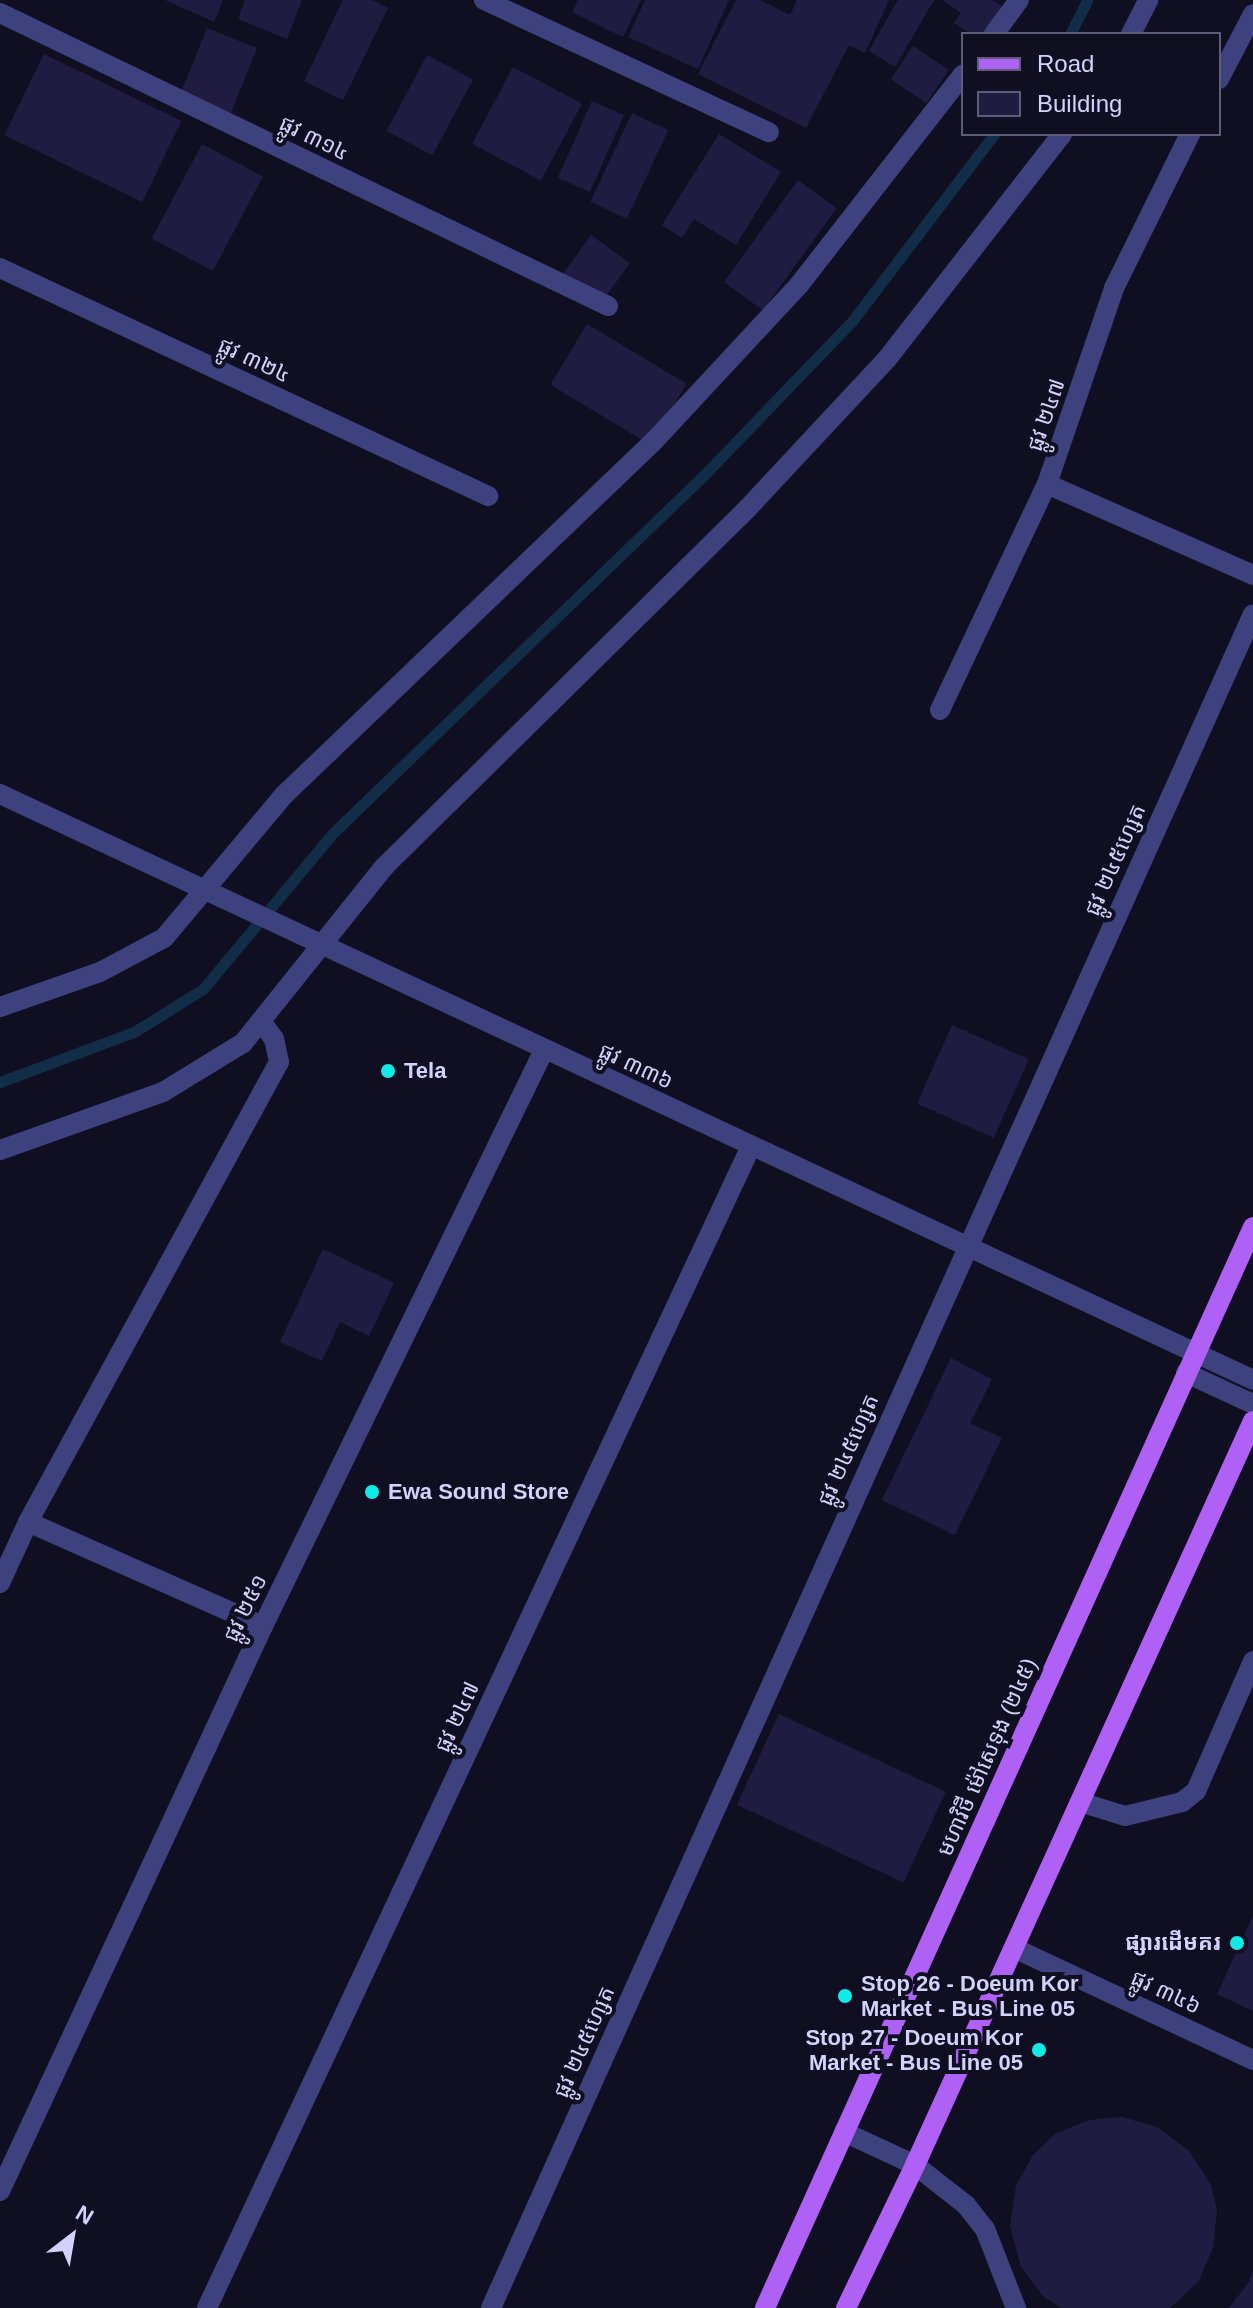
<!DOCTYPE html>
<html>
<head>
<meta charset="utf-8">
<style>
  body { margin:0 }
  #map { position:relative; width:1253px; height:2308px; overflow:hidden; background:#100f21; font-family:Helvetica,"Noto Sans Khmer",sans-serif }
  div>[style] { position:absolute }
  .stream>* { height:11px; margin:-5.5px; padding:0 5.5px; transform-origin:5.5px; border-radius:5.5px; background:#122d47 }
  .building>* { inset:0; background:#201c41; transform-origin:0 0 }
  .minor>* { height:20px; margin:-10px; padding:0 10px; transform-origin:10px; border-radius:10px; background:#3d417d }
  .major>* { height:20px; margin:-10px; padding:0 10px; transform-origin:10px; border-radius:10px; background:#ae61f4 }
  .dots>* { width:22px; height:22px; translate:-50% -50%; box-sizing:border-box; border:4px solid #100f21; border-radius:50% }
  span { translate:-50% -50%; white-space:nowrap; text-align:center; line-height:1.15; -webkit-text-stroke:8px #100f21; paint-order:stroke }
  .street-label { font-size:22px; color:#d3d2fc }
  .poi-label { font-size:22px; color:#d3d2fc; font-weight:700 }
  .left { translate:0 -50%; text-align:left }
  .right { translate:-100% -50%; text-align:right }
  .legend { position:absolute; left:961px; top:32px; width:260px; height:104px; box-sizing:border-box; background:#100f21; border:2px solid #5e5d79; margin:0; padding:10px 14px; list-style:none; font-size:24px; color:#d3d2fc }
  .legend li { display:flex; align-items:center; gap:16px; height:40px }
  .legend b { width:40px; border:2px solid #5e5d79 }
  .north { position:absolute; left:32px; top:2196px; width:80px; height:80px; -webkit-text-stroke:6px #100f21; paint-order:stroke; rotate:31deg; font-size:22px; font-weight:700; line-height:32px; text-align:center; color:#d3d2fc }
  .north::after { content:''; display:block; margin:auto; width:28px; height:36px; background:#d3d2fc; clip-path:polygon(50% 0,100% 100%,50% 72%,0 100%) }
</style>
</head>
<body>
<div id="map">
  <div class="stream">
    <i style="left:1070px;top:34px;width:38px;rotate:-63deg"></i>
    <i style="left:0;top:1082px;width:143px;rotate:-20.5deg"></i>
    <i style="left:134px;top:1032px;width:81px;rotate:-31.9deg"></i>
    <i style="left:203px;top:989px;width:204px;rotate:-50.2deg"></i>
    <i style="left:334px;top:832px;width:516px;rotate:-43.98deg"></i>
    <i style="left:705px;top:474px;width:214px;rotate:-46.1deg"></i>
    <i style="left:853px;top:320px;width:233px;rotate:-52.8deg"></i>
  </div>
  <div class="building">
    <i style="clip-path:polygon(165px 0,223px 0,214px 22px)"></i>
    <i style="clip-path:polygon(245px 0,302px 0,287px 39px,238px 19px)"></i>
    <i style="clip-path:polygon(343px 0,372px 0,388px 8px,343px 100px,304px 81px)"></i>
    <i style="clip-path:polygon(578px 0,641px 0,623px 37px,572px 12px)"></i>
    <i style="clip-path:polygon(645px 0,729px 0,698px 69px,628px 37px)"></i>
    <i style="clip-path:polygon(736px 0,760px 0,790px 15px,797px 0,889px 0,865px 53px,849px 45px,806px 128px,698px 74px)"></i>
    <i style="clip-path:polygon(898px 0,934px 0,895px 67px,869px 51px)"></i>
    <i style="clip-path:polygon(942px 0,992px 0,1005px 8px,988px 34px,971px 34px,954px 23px,961px 13px)"></i>
    <i style="left:207px;top:28px;width:54px;height:71px;rotate:22deg"></i>
    <i style="left:913px;top:46px;width:43px;height:40px;rotate:34deg"></i>
    <i style="left:44px;top:54px;width:153px;height:90px;rotate:26deg"></i>
    <i style="left:427px;top:55px;width:52px;height:86px;rotate:28deg"></i>
    <i style="left:513px;top:67px;width:78px;height:87px;rotate:28deg"></i>
    <i style="left:592px;top:101px;width:35px;height:84px;rotate:24deg"></i>
    <i style="left:632px;top:113px;width:40px;height:98px;rotate:25deg"></i>
    <i style="clip-path:polygon(719px 134px,781px 172px,736px 245px,694px 219px,682px 238px,662px 225px)"></i>
    <i style="left:202px;top:144px;width:69px;height:107px;rotate:28deg"></i>
    <i style="left:798px;top:180px;width:48px;height:126px;rotate:36deg"></i>
    <i style="left:591px;top:235px;width:48px;height:48px;rotate:36deg"></i>
    <i style="left:587px;top:324px;width:116px;height:71px;rotate:31deg"></i>
    <i style="left:952px;top:1025px;width:84px;height:86px;rotate:24deg"></i>
    <i style="clip-path:polygon(323px 1249px,394px 1283px,369px 1336px,340px 1322px,322px 1361px,280px 1342px)"></i>
    <i style="clip-path:polygon(951px 1358px,992px 1379px,970px 1423px,1002px 1438px,955px 1535px,882px 1500px)"></i>
    <i style="left:779px;top:1714px;width:184px;height:100px;rotate:25deg"></i>
    <i style="clip-path:polygon(1253px 1916px,1253px 2011px,1217px 1994px)"></i>
    <i style="clip-path:polygon(1122px 2117px,1157px 2127px,1189px 2151px,1211px 2185px,1217px 2211px,1213px 2248px,1198px 2282px,1170px 2308px,1061px 2308px,1043px 2296px,1021px 2267px,1010px 2226px,1016px 2186px,1033px 2155px,1055px 2134px,1089px 2120px)"></i>
    <i style="clip-path:polygon(1253px 2271px,1253px 2308px,1229px 2308px,1249px 2282px)"></i>
  </div>
  <div class="minor">
    <i style="left:484px;top:0;width:314px;rotate:24.9deg"></i>
    <i style="left:0;top:13px;width:675px;rotate:25.73deg"></i>
    <i style="left:994px;top:34px;width:42px;rotate:-53.7deg"></i>
    <i style="left:1131px;top:34px;width:38px;rotate:-63deg"></i>
    <i style="left:1219px;top:79px;width:73px;rotate:-62.4deg"></i>
    <i style="left:0;top:268px;width:539px;rotate:25.04deg"></i>
    <i style="left:1047px;top:484px;width:225px;rotate:23.8deg"></i>
    <i style="left:940px;top:710px;width:250px;rotate:-64.7deg"></i>
    <i style="left:1047px;top:484px;width:207px;rotate:-71.1deg"></i>
    <i style="left:1114px;top:288px;width:172px;rotate:-63.7deg"></i>
    <i style="left:0;top:794px;width:1383px;rotate:25.06deg"></i>
    <i style="left:0;top:1007px;width:106px;rotate:-19.3deg"></i>
    <i style="left:100px;top:972px;width:72px;rotate:-28deg"></i>
    <i style="left:164px;top:938px;width:187px;rotate:-50deg"></i>
    <i style="left:284px;top:795px;width:512px;rotate:-43.73deg"></i>
    <i style="left:654px;top:441px;width:213px;rotate:-47.1deg"></i>
    <i style="left:799px;top:285px;width:267px;rotate:-52.1deg"></i>
    <i style="left:0;top:1150px;width:173px;rotate:-19.6deg"></i>
    <i style="left:163px;top:1092px;width:94px;rotate:-31.5deg"></i>
    <i style="left:243px;top:1043px;width:226px;rotate:-51.3deg"></i>
    <i style="left:384px;top:867px;width:510px;rotate:-44.6deg"></i>
    <i style="left:747px;top:509px;width:205px;rotate:-47deg"></i>
    <i style="left:887px;top:359px;width:285px;rotate:-52.1deg"></i>
    <i style="left:1186px;top:1373px;width:74px;rotate:24.8deg"></i>
    <i style="left:28px;top:1522px;width:257px;rotate:23.9deg"></i>
    <i style="left:0;top:1583px;width:67px;rotate:-65.3deg"></i>
    <i style="left:28px;top:1522px;width:524px;rotate:-61.38deg"></i>
    <i style="left:279px;top:1062px;width:24px;rotate:-102deg"></i>
    <i style="left:274px;top:1039px;width:22px;rotate:-126deg"></i>
    <i style="left:1080px;top:1802px;width:47px;rotate:17.3deg"></i>
    <i style="left:1125px;top:1816px;width:59px;rotate:-13.8deg"></i>
    <i style="left:1182px;top:1802px;width:18px;rotate:-38deg"></i>
    <i style="left:1196px;top:1791px;width:142px;rotate:-66.3deg"></i>
    <i style="left:1014px;top:1948px;width:264px;rotate:25.1deg"></i>
    <i style="left:844px;top:2132px;width:78px;rotate:24.9deg"></i>
    <i style="left:915px;top:2165px;width:65px;rotate:38.1deg"></i>
    <i style="left:966px;top:2205px;width:31px;rotate:52deg"></i>
    <i style="left:985px;top:2229px;width:85px;rotate:68.6deg"></i>
    <i style="left:0;top:2191px;width:623px;rotate:-65.04deg"></i>
    <i style="left:263px;top:1626px;width:641px;rotate:-63.99deg"></i>
    <i style="left:207px;top:2308px;width:1283px;rotate:-64.91deg"></i>
    <i style="left:491px;top:2308px;width:1857px;rotate:-65.78deg"></i>
  </div>
  <div class="major">
    <i style="left:765px;top:2308px;width:1186px;rotate:-65.7deg"></i>
    <i style="left:846px;top:2308px;width:159px;rotate:-64.2deg"></i>
    <i style="left:915px;top:2165px;width:817px;rotate:-65.57deg"></i>
  </div>
  <div class="dots">
    <i style="left:388px;top:1071px;background:#10ebe9"></i>
    <i style="left:372px;top:1492px;background:#10ebe9"></i>
    <i style="left:1237px;top:1943px;background:#10ebe9"></i>
    <i style="left:845px;top:1996px;background:#10ebe9"></i>
    <i style="left:1039px;top:2050px;background:#10ebe9"></i>
  </div>
  <div class="street-label">
    <span style="left:314px;top:138px;rotate:26deg">ផ្លូវ ៣១៤</span>
    <span style="left:254px;top:360px;rotate:25deg">ផ្លូវ ៣២៤</span>
    <span style="left:1046px;top:415px;rotate:-71deg">ផ្លូវ ២៤៧</span>
    <span style="left:1115px;top:860px;rotate:-66deg">ផ្លូវ ២៤៥ហ្សេត</span>
    <span style="left:636px;top:1066px;rotate:25deg">ផ្លូវ ៣៣៦</span>
    <span style="left:848px;top:1450px;rotate:-66deg">ផ្លូវ ២៤៥ហ្សេត</span>
    <span style="left:245px;top:1608px;rotate:-64deg">ផ្លូវ ២៥១</span>
    <span style="left:457px;top:1717px;rotate:-65deg">ផ្លូវ ២៤៧</span>
    <span style="left:987px;top:1757px;rotate:-66deg">មហាវិថី ម៉ៅសេទុង (២៤៥)</span>
    <span style="left:1166px;top:1992px;rotate:25deg">ផ្លូវ ៣៤៦</span>
    <span style="left:584px;top:2042px;rotate:-66deg">ផ្លូវ ២៤៥ហ្សេត</span>
  </div>
  <div class="poi-label">
    <span class="left" style="left:404px;top:1071px">Tela</span>
    <span class="left" style="left:388px;top:1492px">Ewa Sound Store</span>
    <span class="right" style="left:1221px;top:1943px">ផ្សារដើមគរ</span>
    <span class="left" style="left:861px;top:1996px">Stop 26 - Doeum Kor<br>Market - Bus Line 05</span>
    <span class="right" style="left:1023px;top:2050px">Stop 27 - Doeum Kor<br>Market - Bus Line 05</span>
  </div>
  <ul class="legend">
  <li><b style="height:10px;background:#ae61f4"></b>Road</li>
  <li><b style="height:22px;background:#201c41"></b>Building</li>
  </ul>
  <div class="north">N</div>
</div>
</body>
</html>
